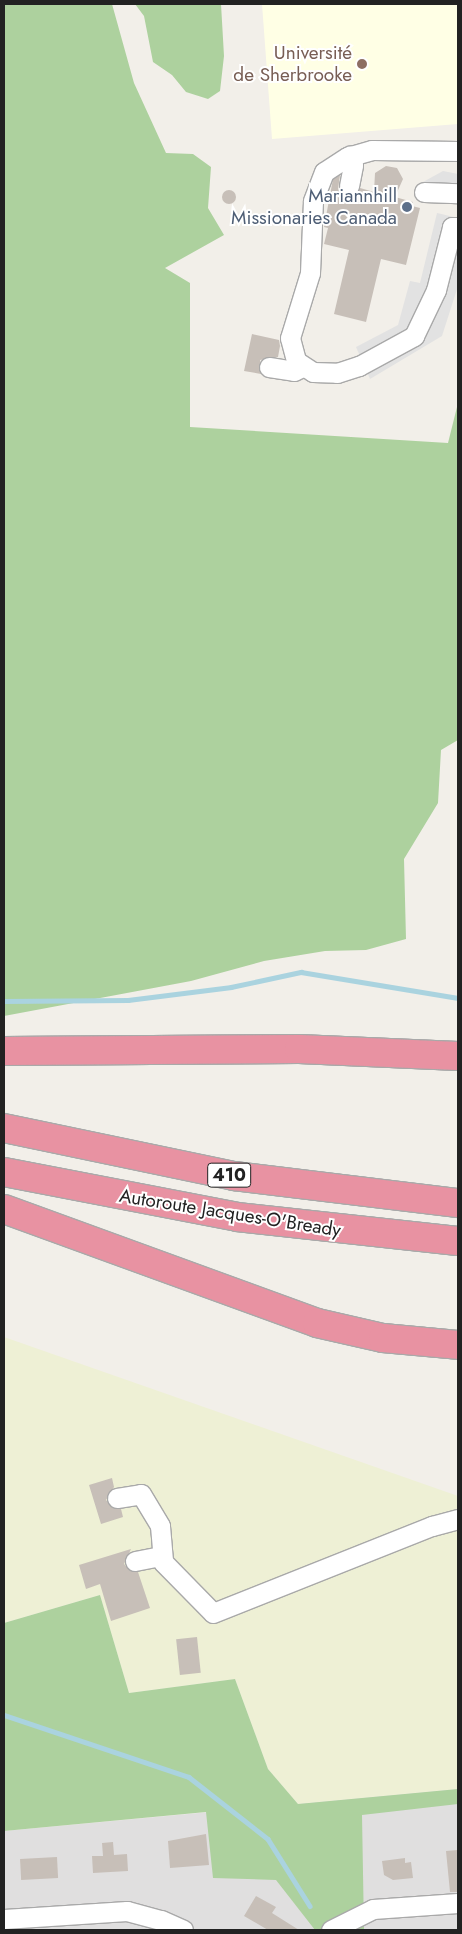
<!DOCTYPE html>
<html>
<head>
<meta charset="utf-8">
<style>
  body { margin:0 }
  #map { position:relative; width:462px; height:1934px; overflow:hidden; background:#f2efe9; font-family:Jost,sans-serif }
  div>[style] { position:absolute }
  .residential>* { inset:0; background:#e0dfdf }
  .education>* { inset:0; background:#ffffe5 }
  .farmland>* { inset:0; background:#eef0d5 }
  .forest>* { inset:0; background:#add19e }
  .parking>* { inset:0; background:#e2e2e2 }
  .stream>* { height:4.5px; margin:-2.25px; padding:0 2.25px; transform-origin:2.25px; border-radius:2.25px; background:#aad3df }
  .building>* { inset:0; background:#c7bfb8; transform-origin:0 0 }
  .round { border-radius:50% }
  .roads { filter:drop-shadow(1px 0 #a9a9a9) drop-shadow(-1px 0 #a9a9a9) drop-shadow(0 1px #a9a9a9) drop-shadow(0 -1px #a9a9a9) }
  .minor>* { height:19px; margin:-9.5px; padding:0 9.5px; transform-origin:9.5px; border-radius:9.5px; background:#fff }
  .highway>* { height:28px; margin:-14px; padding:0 14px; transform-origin:14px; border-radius:14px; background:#e892a2 }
  .dots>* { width:14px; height:14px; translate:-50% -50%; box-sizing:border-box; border:2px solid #fff; border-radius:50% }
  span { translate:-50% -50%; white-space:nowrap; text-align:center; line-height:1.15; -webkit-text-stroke:4px #fff; paint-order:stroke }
  .shield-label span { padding:1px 4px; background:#fff; border:1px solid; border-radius:4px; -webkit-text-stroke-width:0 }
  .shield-label { font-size:18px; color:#222; font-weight:700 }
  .education-label { font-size:19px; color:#785e54 }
  .right { translate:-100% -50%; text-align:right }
  .service-label { font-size:19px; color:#4e5e75 }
  .street-label { font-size:19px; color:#222 }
  .frame { position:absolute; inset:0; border:5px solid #222; pointer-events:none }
</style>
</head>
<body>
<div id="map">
  <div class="residential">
    <i style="clip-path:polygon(458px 1789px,458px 1930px,4px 1930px,4px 1831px)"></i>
  </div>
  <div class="education">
    <i style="clip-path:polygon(262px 4px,458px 4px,458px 124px,272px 139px)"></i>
  </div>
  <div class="farmland">
    <i style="clip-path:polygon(4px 1337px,458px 1496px,458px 1789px,298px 1804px,268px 1769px,235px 1679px,129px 1693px,100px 1595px,4px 1623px)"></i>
  </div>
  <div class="forest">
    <i style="clip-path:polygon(4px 4px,112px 4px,134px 83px,166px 153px,193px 154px,211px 167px,208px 208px,224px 235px,165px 268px,190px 283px,190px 427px,448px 443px,458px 403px,458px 740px,441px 750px,438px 803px,404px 859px,406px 939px,366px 950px,325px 951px,264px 961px,191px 981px,4px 1016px)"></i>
    <i style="clip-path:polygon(135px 4px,221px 4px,224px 56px,220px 91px,208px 99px,186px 92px,172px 75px,153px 62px,144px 16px)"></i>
    <i style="clip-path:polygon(100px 1595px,129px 1693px,235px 1679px,268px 1769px,298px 1804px,458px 1789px,458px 1804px,362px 1815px,364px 1930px,315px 1930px,276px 1880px,213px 1878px,206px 1812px,4px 1831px,4px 1623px)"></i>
  </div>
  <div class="parking">
    <i style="clip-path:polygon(443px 171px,458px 174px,458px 193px,424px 192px,423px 182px)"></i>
    <i style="clip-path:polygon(437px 213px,454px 217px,452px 227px,458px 231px,458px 286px,442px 336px,370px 379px,356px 347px,398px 325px,410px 281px,420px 283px)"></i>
  </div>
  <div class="stream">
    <i style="left:4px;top:1001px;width:124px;rotate:-0.5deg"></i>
    <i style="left:128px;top:1000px;width:104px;rotate:-7.2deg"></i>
    <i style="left:231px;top:987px;width:72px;rotate:-12.1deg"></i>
    <i style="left:301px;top:972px;width:159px;rotate:9.4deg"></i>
    <i style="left:4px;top:1715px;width:195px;rotate:18.5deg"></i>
    <i style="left:189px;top:1777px;width:100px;rotate:38.1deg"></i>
    <i style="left:268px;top:1839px;width:79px;rotate:57.9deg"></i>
  </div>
  <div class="building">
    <i style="clip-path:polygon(386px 166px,397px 168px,403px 179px,395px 197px,413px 202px,412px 206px,420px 208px,406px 265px,381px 259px,366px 322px,334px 314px,349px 250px,324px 244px,328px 228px,324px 227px,333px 179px,340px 175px,338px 189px,346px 197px,353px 196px,360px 188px,374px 192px,375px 173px)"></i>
    <i class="round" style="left:222px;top:190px;width:14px;height:14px"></i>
    <i style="clip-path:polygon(252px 334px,279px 340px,280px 346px,278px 357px,260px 360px,261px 374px,244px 371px)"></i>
    <i style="clip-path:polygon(112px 1478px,114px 1487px,106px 1500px,113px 1508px,121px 1509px,123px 1517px,101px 1524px,89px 1485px)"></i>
    <i style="clip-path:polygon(131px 1549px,124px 1564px,131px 1571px,138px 1572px,150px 1608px,111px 1621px,100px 1584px,86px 1589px,79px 1565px)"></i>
    <i style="left:197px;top:1637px;width:36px;height:21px;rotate:84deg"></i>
    <i style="clip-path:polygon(206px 1834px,209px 1865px,170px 1868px,168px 1841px)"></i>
    <i style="clip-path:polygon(113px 1842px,114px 1855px,127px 1854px,128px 1871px,93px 1873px,92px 1856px,103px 1856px,102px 1843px)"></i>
    <i style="clip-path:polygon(458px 1850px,458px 1892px,450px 1892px,446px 1851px)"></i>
    <i style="left:57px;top:1857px;width:21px;height:37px;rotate:87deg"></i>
    <i style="clip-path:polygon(405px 1858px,405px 1863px,411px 1862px,413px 1878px,393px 1880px,384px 1875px,382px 1861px)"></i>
    <i style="clip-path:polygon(256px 1896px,276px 1907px,272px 1913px,299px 1930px,268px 1930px,244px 1916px)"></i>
  </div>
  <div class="roads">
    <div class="minor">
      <i style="left:458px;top:151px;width:86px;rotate:-179.3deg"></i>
      <i style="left:372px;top:150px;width:26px;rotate:164deg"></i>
      <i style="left:347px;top:157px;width:27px;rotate:147deg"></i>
      <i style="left:324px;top:172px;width:31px;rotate:111deg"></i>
      <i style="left:313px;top:201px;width:72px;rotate:92.4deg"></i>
      <i style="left:310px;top:273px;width:68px;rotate:107.1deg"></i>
      <i style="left:290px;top:338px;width:24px;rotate:75deg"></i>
      <i style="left:296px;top:361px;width:20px;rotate:33deg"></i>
      <i style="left:313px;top:372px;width:24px;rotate:2deg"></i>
      <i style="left:337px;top:373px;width:23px;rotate:-18deg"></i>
      <i style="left:359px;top:366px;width:63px;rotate:-28.6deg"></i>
      <i style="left:414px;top:336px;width:51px;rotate:-64.4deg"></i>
      <i style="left:436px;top:290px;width:65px;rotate:-75.7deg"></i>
      <i style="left:452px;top:227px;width:6px"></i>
      <i style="left:349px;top:186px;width:21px;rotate:-79deg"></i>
      <i style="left:353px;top:165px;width:10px;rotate:-107deg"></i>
      <i style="left:424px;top:192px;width:34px;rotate:2deg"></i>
      <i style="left:269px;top:367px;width:25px;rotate:9deg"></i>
      <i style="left:294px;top:371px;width:9px;rotate:-27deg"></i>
      <i style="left:117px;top:1498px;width:24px;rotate:-9deg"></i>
      <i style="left:141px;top:1494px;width:37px;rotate:59deg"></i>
      <i style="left:160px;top:1526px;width:36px;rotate:85deg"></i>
      <i style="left:163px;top:1562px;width:71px;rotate:45.6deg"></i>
      <i style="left:213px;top:1613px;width:236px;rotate:-21.7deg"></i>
      <i style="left:432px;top:1526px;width:27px;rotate:-15deg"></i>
      <i style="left:135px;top:1561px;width:26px;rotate:-11deg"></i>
      <i style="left:4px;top:1919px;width:123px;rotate:-3.7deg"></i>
      <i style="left:127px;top:1911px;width:35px;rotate:15deg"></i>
      <i style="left:161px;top:1920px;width:24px;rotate:24deg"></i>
      <i style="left:331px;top:1930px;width:47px;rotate:-26.6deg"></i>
      <i style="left:373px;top:1909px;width:85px;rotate:-4deg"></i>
    </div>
    <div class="highway">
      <i style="left:4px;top:1051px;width:295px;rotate:-0.4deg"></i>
      <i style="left:299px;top:1049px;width:159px;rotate:2.5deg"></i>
      <i style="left:4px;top:1128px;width:235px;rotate:11.8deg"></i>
      <i style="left:234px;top:1176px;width:226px;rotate:6.9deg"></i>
      <i style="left:4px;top:1172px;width:237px;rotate:10.9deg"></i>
      <i style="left:237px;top:1217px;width:222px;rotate:6.2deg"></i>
      <i style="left:4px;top:1209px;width:333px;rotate:20deg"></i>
      <i style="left:317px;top:1323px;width:68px;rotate:12.8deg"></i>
      <i style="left:383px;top:1338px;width:75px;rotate:5.3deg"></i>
    </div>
  </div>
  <div class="dots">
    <i style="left:362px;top:64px;background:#8d6e63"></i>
    <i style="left:407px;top:207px;background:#5c6f8a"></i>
  </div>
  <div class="shield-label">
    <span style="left:229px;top:1175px">410</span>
  </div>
  <div class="education-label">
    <span class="right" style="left:352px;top:64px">Université<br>de Sherbrooke</span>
  </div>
  <div class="service-label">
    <span class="right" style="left:397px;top:207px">Mariannhill<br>Missionaries Canada</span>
  </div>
  <div class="street-label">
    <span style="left:230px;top:1213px;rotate:9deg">Autoroute Jacques-O'Bready</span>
  </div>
  <div class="frame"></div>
</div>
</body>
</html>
